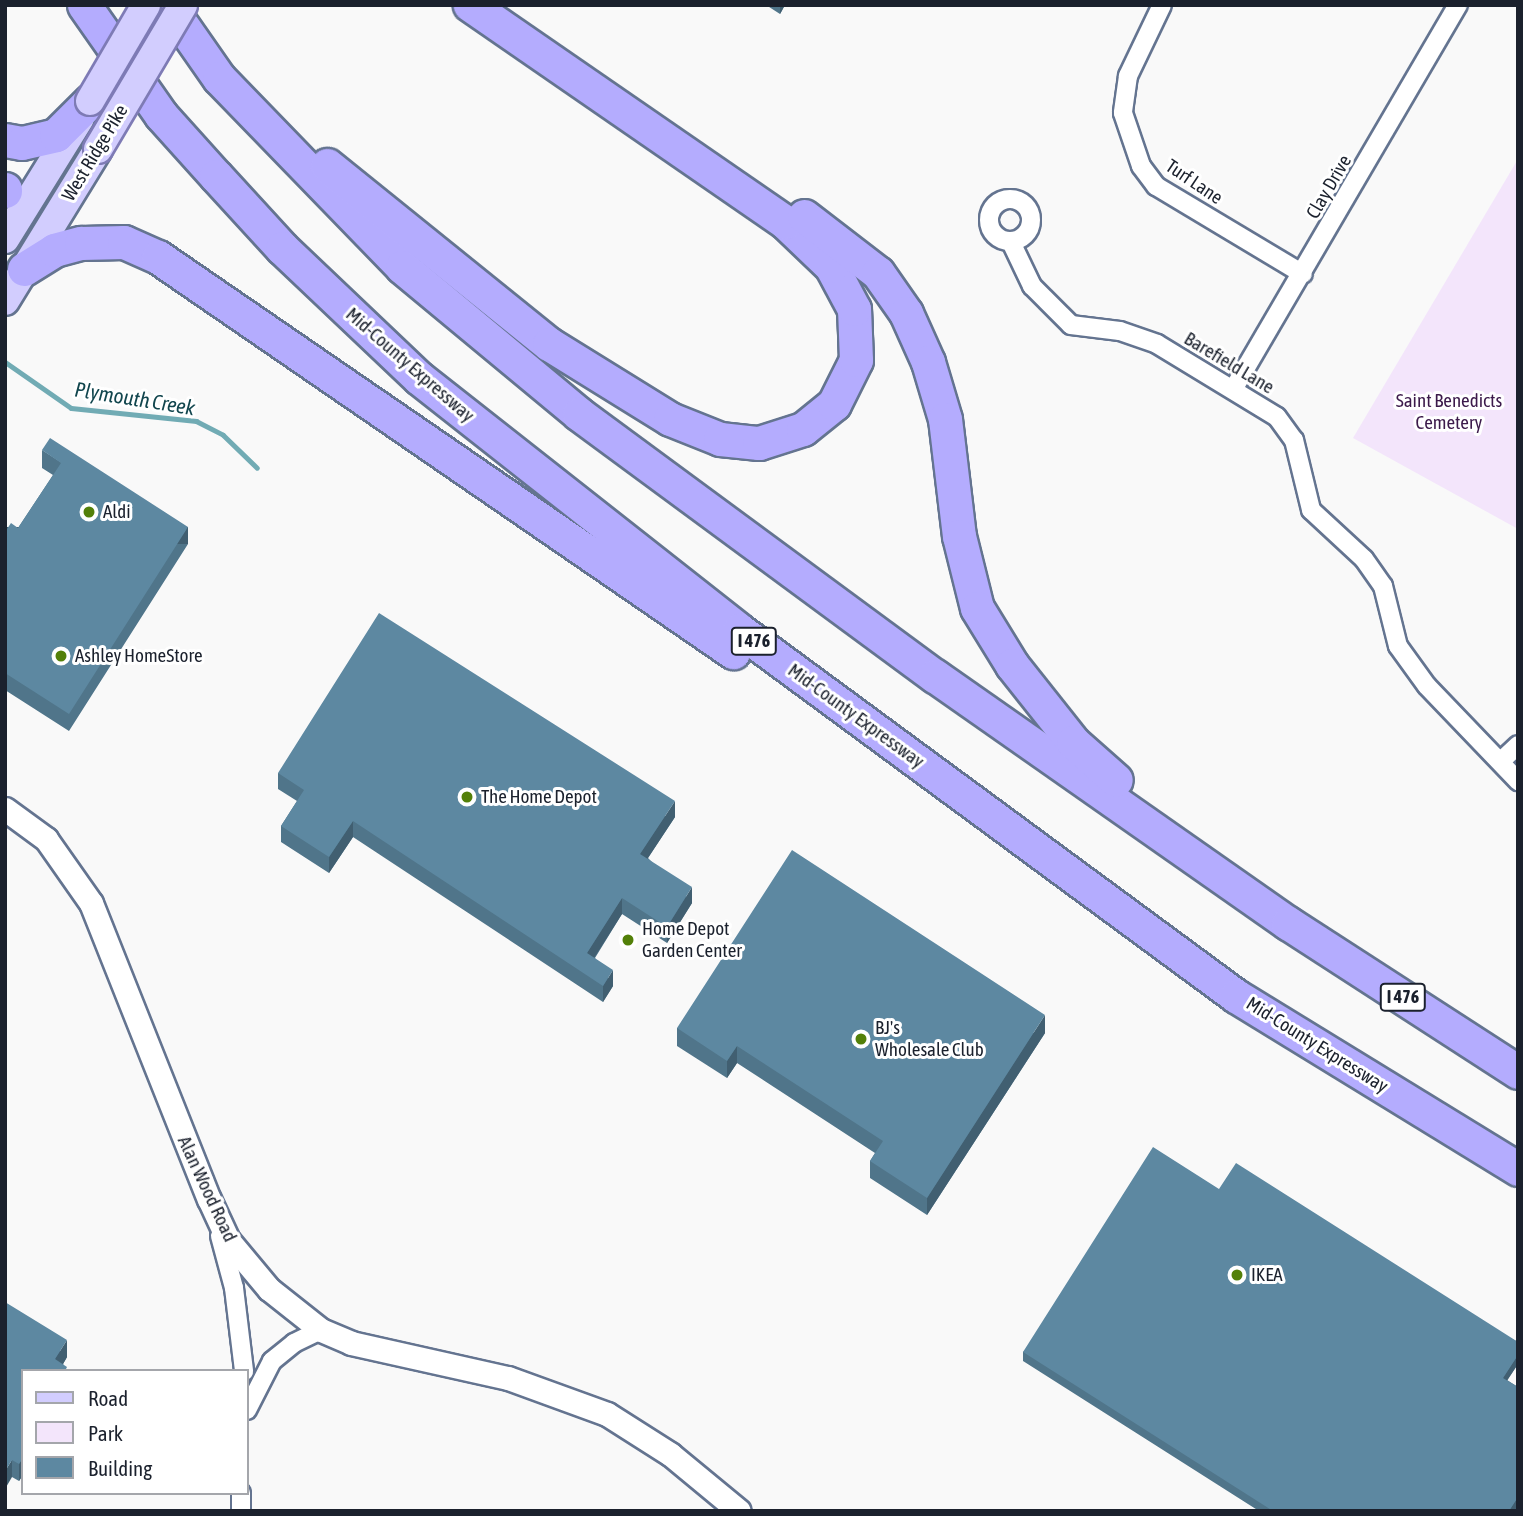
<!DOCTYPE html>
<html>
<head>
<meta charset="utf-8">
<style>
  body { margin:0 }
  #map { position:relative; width:1523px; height:1516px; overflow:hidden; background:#f9f9f9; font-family:"Asap Condensed",sans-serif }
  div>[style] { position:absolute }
  .green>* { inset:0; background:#f3e5fb }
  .stream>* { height:5px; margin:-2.5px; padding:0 2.5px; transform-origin:2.5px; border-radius:2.5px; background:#71abb4 }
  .roads { filter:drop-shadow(2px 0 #647490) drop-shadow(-2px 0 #647490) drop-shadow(0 2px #647490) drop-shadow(0 -2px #647490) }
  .minor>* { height:18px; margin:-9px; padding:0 9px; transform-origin:9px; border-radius:9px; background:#fff }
  .minor>.ring { margin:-9px; padding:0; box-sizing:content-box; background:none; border:18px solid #fff; border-radius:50% }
  .tertiary>* { height:23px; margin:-11.5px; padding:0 11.5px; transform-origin:11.5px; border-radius:11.5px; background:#fff }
  .primary>* { height:28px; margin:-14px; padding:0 14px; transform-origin:14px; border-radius:14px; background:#d2cdfe }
  .motorway>* { height:33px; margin:-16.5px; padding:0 16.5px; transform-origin:16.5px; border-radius:16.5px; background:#b4acfe }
  .bridges { filter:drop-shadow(2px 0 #7e7bb5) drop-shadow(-2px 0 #7e7bb5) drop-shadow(0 2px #7e7bb5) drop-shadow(0 -2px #7e7bb5) }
  .primary-bridge>* { height:28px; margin:-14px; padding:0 14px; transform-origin:14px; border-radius:14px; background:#d2cdfe }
  .wall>* { inset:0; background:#50758a }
  .shaded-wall>* { inset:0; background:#415f71; transform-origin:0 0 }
  .building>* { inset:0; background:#5d88a1 }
  .dots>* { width:19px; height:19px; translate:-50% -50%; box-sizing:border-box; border:4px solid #fff; border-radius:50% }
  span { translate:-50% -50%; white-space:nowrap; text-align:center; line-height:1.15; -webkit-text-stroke:6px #fff; paint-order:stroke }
  .shield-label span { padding:2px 5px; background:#fff; border:2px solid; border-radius:5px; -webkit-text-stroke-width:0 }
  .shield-label { font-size:18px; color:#1b212d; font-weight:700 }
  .street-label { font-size:19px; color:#1b212d }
  .park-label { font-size:19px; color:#3c1a4b }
  .poi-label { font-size:19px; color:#1b212d }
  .left { translate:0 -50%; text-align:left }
  .water-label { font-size:21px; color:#12464e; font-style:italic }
  .frame { position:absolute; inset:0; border:7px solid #1b212d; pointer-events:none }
  .legend { position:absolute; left:21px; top:1369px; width:228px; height:126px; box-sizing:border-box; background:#fff; border:2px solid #a4a6ab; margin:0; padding:9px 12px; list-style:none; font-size:21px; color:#1b212d }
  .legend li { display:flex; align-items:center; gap:14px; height:35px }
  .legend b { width:35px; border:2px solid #a4a6ab }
</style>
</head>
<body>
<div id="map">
  <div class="green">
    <i style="clip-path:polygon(1518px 159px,1518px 529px,1353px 438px)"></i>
  </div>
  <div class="stream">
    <i style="left:5px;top:362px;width:80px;rotate:34.9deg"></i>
    <i style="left:71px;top:408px;width:126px;rotate:5.9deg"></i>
    <i style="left:196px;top:421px;width:30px;rotate:27deg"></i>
    <i style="left:223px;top:435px;width:47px;rotate:44.1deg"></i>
  </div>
  <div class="roads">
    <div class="minor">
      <i style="left:1162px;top:5px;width:79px;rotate:115.6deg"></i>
      <i style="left:1128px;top:76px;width:37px;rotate:98deg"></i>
      <i style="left:1123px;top:113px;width:56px;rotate:71.2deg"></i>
      <i style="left:1141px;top:166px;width:25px;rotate:53deg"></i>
      <i style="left:1156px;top:186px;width:171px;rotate:30.9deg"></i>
      <i class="ring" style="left:989px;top:199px;width:24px;height:24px"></i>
      <i style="left:1011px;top:242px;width:49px;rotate:64.5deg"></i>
      <i style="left:1032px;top:286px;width:55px;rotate:45deg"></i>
      <i style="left:1071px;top:325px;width:49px;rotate:7deg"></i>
      <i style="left:1120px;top:331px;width:39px;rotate:19deg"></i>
      <i style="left:1157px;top:344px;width:140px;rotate:31.3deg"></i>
      <i style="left:1277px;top:417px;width:29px;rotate:54deg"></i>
      <i style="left:1294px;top:440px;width:72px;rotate:76.3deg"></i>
      <i style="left:1311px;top:510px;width:72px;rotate:42.8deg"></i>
      <i style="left:1364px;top:559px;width:33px;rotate:55deg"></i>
      <i style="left:1383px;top:586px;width:62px;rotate:76deg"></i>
      <i style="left:1398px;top:646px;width:49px;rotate:54.1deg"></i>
      <i style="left:1427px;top:686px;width:132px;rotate:46.2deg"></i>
      <i style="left:1234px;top:388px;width:444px;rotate:-59.7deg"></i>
      <i style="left:1501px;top:761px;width:23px;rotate:-43deg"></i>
      <i style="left:220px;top:1236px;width:54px;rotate:74.9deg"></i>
      <i style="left:234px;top:1288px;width:84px;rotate:83.1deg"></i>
      <i style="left:247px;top:1410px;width:55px;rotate:-63deg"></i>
      <i style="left:272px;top:1361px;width:28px;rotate:-39deg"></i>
      <i style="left:294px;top:1343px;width:30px;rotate:-26deg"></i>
      <i style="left:241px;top:1511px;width:18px;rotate:-90deg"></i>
    </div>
    <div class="tertiary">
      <i style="left:5px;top:809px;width:51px;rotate:36.2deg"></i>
      <i style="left:46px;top:839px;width:78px;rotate:54.9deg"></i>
      <i style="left:91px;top:903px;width:319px;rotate:68.3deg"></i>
      <i style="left:209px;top:1199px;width:45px;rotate:65.1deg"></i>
      <i style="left:228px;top:1240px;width:64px;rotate:50.1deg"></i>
      <i style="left:269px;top:1289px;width:66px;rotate:38.3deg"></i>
      <i style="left:321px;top:1330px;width:33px;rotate:23deg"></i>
      <i style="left:351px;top:1343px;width:161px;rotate:12.6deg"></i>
      <i style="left:508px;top:1378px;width:105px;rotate:20deg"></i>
      <i style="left:607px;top:1414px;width:75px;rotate:32.4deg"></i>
      <i style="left:670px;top:1454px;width:89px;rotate:39.6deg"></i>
    </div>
    <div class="primary">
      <i style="left:5px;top:239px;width:142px;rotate:-58.2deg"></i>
      <i style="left:5px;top:301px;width:178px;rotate:-58.5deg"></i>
    </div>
    <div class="motorway">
      <i style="left:84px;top:5px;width:134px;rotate:55deg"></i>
      <i style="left:161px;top:115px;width:82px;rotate:48deg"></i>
      <i style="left:216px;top:176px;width:98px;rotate:47.5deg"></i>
      <i style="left:282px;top:248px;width:189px;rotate:43.5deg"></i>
      <i style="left:419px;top:378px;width:407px;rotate:38.2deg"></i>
      <i style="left:739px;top:630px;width:617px;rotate:36.37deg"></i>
      <i style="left:1236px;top:996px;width:331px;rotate:31.5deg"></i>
      <i style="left:168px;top:5px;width:89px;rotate:55.1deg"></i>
      <i style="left:219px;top:78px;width:263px;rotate:45.9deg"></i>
      <i style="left:402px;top:267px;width:230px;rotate:39.7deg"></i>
      <i style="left:579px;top:414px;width:442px;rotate:36.4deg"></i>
      <i style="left:935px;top:676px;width:431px;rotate:35deg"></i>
      <i style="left:1288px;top:923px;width:274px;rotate:32.9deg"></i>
      <i style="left:5px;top:140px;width:17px;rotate:10deg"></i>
      <i style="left:22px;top:143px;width:35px;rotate:-13deg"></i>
      <i style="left:56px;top:135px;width:48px;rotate:-45deg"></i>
      <i style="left:327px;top:165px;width:285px;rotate:38.9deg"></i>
      <i style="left:549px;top:344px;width:142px;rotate:31.8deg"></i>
      <i style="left:670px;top:419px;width:54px;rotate:21.8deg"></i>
      <i style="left:720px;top:439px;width:39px;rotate:6deg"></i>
      <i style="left:759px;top:443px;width:46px;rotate:-17.7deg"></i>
      <i style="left:803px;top:429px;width:40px;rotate:-39deg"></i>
      <i style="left:834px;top:404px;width:49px;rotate:-63.4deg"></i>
      <i style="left:856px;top:360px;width:51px;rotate:-92.2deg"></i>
      <i style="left:854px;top:309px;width:49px;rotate:-118.1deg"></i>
      <i style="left:831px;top:266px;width:64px;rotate:-136.3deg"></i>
      <i style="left:785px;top:222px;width:383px;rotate:-145.4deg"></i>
      <i style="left:5px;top:189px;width:2px;rotate:90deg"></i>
      <i style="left:804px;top:216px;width:93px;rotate:37.6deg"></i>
      <i style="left:878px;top:273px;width:49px;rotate:55deg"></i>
      <i style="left:906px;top:313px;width:54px;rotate:65.8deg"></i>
      <i style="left:928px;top:362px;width:59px;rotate:73.4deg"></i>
      <i style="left:945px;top:419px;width:118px;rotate:83.2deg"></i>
      <i style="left:959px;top:536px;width:74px;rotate:76deg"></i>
      <i style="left:977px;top:608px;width:67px;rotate:58.4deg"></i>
      <i style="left:1012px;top:665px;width:98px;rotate:51.6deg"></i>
      <i style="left:1073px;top:742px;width:57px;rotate:41.5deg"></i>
      <i style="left:24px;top:269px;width:36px;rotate:-32deg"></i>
      <i style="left:54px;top:250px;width:28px;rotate:-15deg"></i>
      <i style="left:81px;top:243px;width:43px;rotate:-1.3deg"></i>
      <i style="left:124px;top:242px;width:37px;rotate:24deg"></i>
      <i style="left:158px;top:257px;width:698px;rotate:34.49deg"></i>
    </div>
  </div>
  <div class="bridges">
    <div class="primary-bridge">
      <i style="left:90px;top:101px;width:111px;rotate:-59.7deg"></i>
      <i style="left:98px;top:149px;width:167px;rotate:-59.4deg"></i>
    </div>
  </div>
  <div class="wall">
    <i style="clip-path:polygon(766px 5px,785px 5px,780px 14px)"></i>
    <i style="clip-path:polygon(42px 450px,188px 544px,69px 731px,5px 690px,5px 532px,18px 528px,53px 475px,42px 468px)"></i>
    <i style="clip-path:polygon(278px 773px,675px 817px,648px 858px,692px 903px,667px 943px,622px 914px,595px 958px,613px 986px,603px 1002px,353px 837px,329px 873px,281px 842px,281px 826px,297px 801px,278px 789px)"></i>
    <i style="clip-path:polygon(677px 1028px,1045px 1033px,927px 1215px,870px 1178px,870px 1161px,875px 1153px,737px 1063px,727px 1078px,677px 1046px)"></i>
    <i style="clip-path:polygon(1219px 1189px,1518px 1342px,1518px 1364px,1507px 1380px,1518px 1387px,1518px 1506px,1514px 1511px,1259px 1511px,1023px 1361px,1023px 1352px)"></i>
    <i style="clip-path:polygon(5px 1302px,67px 1357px,63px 1364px,67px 1371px,23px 1371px,23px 1475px,19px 1481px,12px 1477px)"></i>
  </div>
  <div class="shaded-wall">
    <i style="clip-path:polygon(780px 5px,785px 5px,780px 14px)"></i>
    <i style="left:188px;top:527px;width:17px;height:222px;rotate:90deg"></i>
    <i style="clip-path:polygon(675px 801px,675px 817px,640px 870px,640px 854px)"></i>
    <i style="clip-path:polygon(353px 821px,353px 837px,329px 873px,329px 857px)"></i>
    <i style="clip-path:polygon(692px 887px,692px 903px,667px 943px,667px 927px)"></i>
    <i style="clip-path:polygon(622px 898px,622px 914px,587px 969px,587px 953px)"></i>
    <i style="clip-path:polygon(613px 970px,613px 986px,603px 1002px,603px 986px)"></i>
    <i style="clip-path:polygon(1045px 1015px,1045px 1033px,927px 1215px,927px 1198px)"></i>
    <i style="clip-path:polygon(737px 1046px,737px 1063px,727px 1078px,727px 1061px)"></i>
    <i style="clip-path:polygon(67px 1340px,67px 1357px,59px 1371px,55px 1359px)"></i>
    <i style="clip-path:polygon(1518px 1355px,1518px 1364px,1503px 1387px,1503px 1378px)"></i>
    <i style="clip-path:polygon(23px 1458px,23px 1475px,19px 1481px,19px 1464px)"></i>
    <i style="clip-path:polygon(12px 1460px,12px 1477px,5px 1489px,5px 1471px)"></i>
    <i style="clip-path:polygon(1518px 1497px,1518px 1506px,1514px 1511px,1509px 1511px)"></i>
  </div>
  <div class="building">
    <i style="clip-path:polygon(50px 438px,188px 527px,69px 714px,5px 673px,5px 532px,11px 523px,18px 528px,61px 463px,42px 450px)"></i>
    <i style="clip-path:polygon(379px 613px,675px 801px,640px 854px,692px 887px,667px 927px,622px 898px,587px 953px,613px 970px,603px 986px,353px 821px,329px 857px,281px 826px,304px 790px,278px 773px)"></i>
    <i style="clip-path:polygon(792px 850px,1045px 1015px,927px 1198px,870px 1161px,883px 1141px,737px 1046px,727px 1061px,677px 1028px)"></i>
    <i style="clip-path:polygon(1153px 1147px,1219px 1189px,1236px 1163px,1518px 1342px,1518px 1355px,1503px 1378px,1518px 1387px,1518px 1497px,1509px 1511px,1273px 1511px,1023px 1352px)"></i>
    <i style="clip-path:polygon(5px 1302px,67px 1340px,55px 1359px,67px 1367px,65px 1371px,23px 1371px,23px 1458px,19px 1464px,12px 1460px,5px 1471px)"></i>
  </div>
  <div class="dots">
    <i style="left:89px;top:512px;background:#538009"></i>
    <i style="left:61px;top:656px;background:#538009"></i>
    <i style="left:467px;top:797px;background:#538009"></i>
    <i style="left:628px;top:940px;background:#538009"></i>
    <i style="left:861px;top:1039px;background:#538009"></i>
    <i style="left:1237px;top:1275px;background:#538009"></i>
  </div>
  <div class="shield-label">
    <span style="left:754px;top:641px">I 476</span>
    <span style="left:1403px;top:997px">I 476</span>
  </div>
  <div class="street-label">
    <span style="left:95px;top:153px;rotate:-59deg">West Ridge Pike</span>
    <span style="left:1194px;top:182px;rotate:34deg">Turf Lane</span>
    <span style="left:1329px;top:187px;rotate:-60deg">Clay Drive</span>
    <span style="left:1229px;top:363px;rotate:31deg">Barefield Lane</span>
    <span style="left:410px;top:365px;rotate:41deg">Mid-County Expressway</span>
    <span style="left:856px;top:716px;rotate:36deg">Mid-County Expressway</span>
    <span style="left:1317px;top:1045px;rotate:32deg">Mid-County Expressway</span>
    <span style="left:207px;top:1189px;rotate:65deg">Alan Wood Road</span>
  </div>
  <div class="park-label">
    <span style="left:1449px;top:412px">Saint Benedicts<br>Cemetery</span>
  </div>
  <div class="poi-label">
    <span class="left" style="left:103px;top:512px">Aldi</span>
    <span class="left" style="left:75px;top:656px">Ashley HomeStore</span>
    <span class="left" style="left:481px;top:797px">The Home Depot</span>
    <span class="left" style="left:642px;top:940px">Home Depot<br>Garden Center</span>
    <span class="left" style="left:875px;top:1039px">BJ's<br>Wholesale Club</span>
    <span class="left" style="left:1251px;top:1275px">IKEA</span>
  </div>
  <div class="water-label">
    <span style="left:135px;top:398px;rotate:9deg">Plymouth Creek</span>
  </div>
  <div class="frame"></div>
  <ul class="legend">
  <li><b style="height:9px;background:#d2cdfe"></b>Road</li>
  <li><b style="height:19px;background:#f3e5fb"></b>Park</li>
  <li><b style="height:19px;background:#5d88a1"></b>Building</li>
  </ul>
</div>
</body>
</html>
